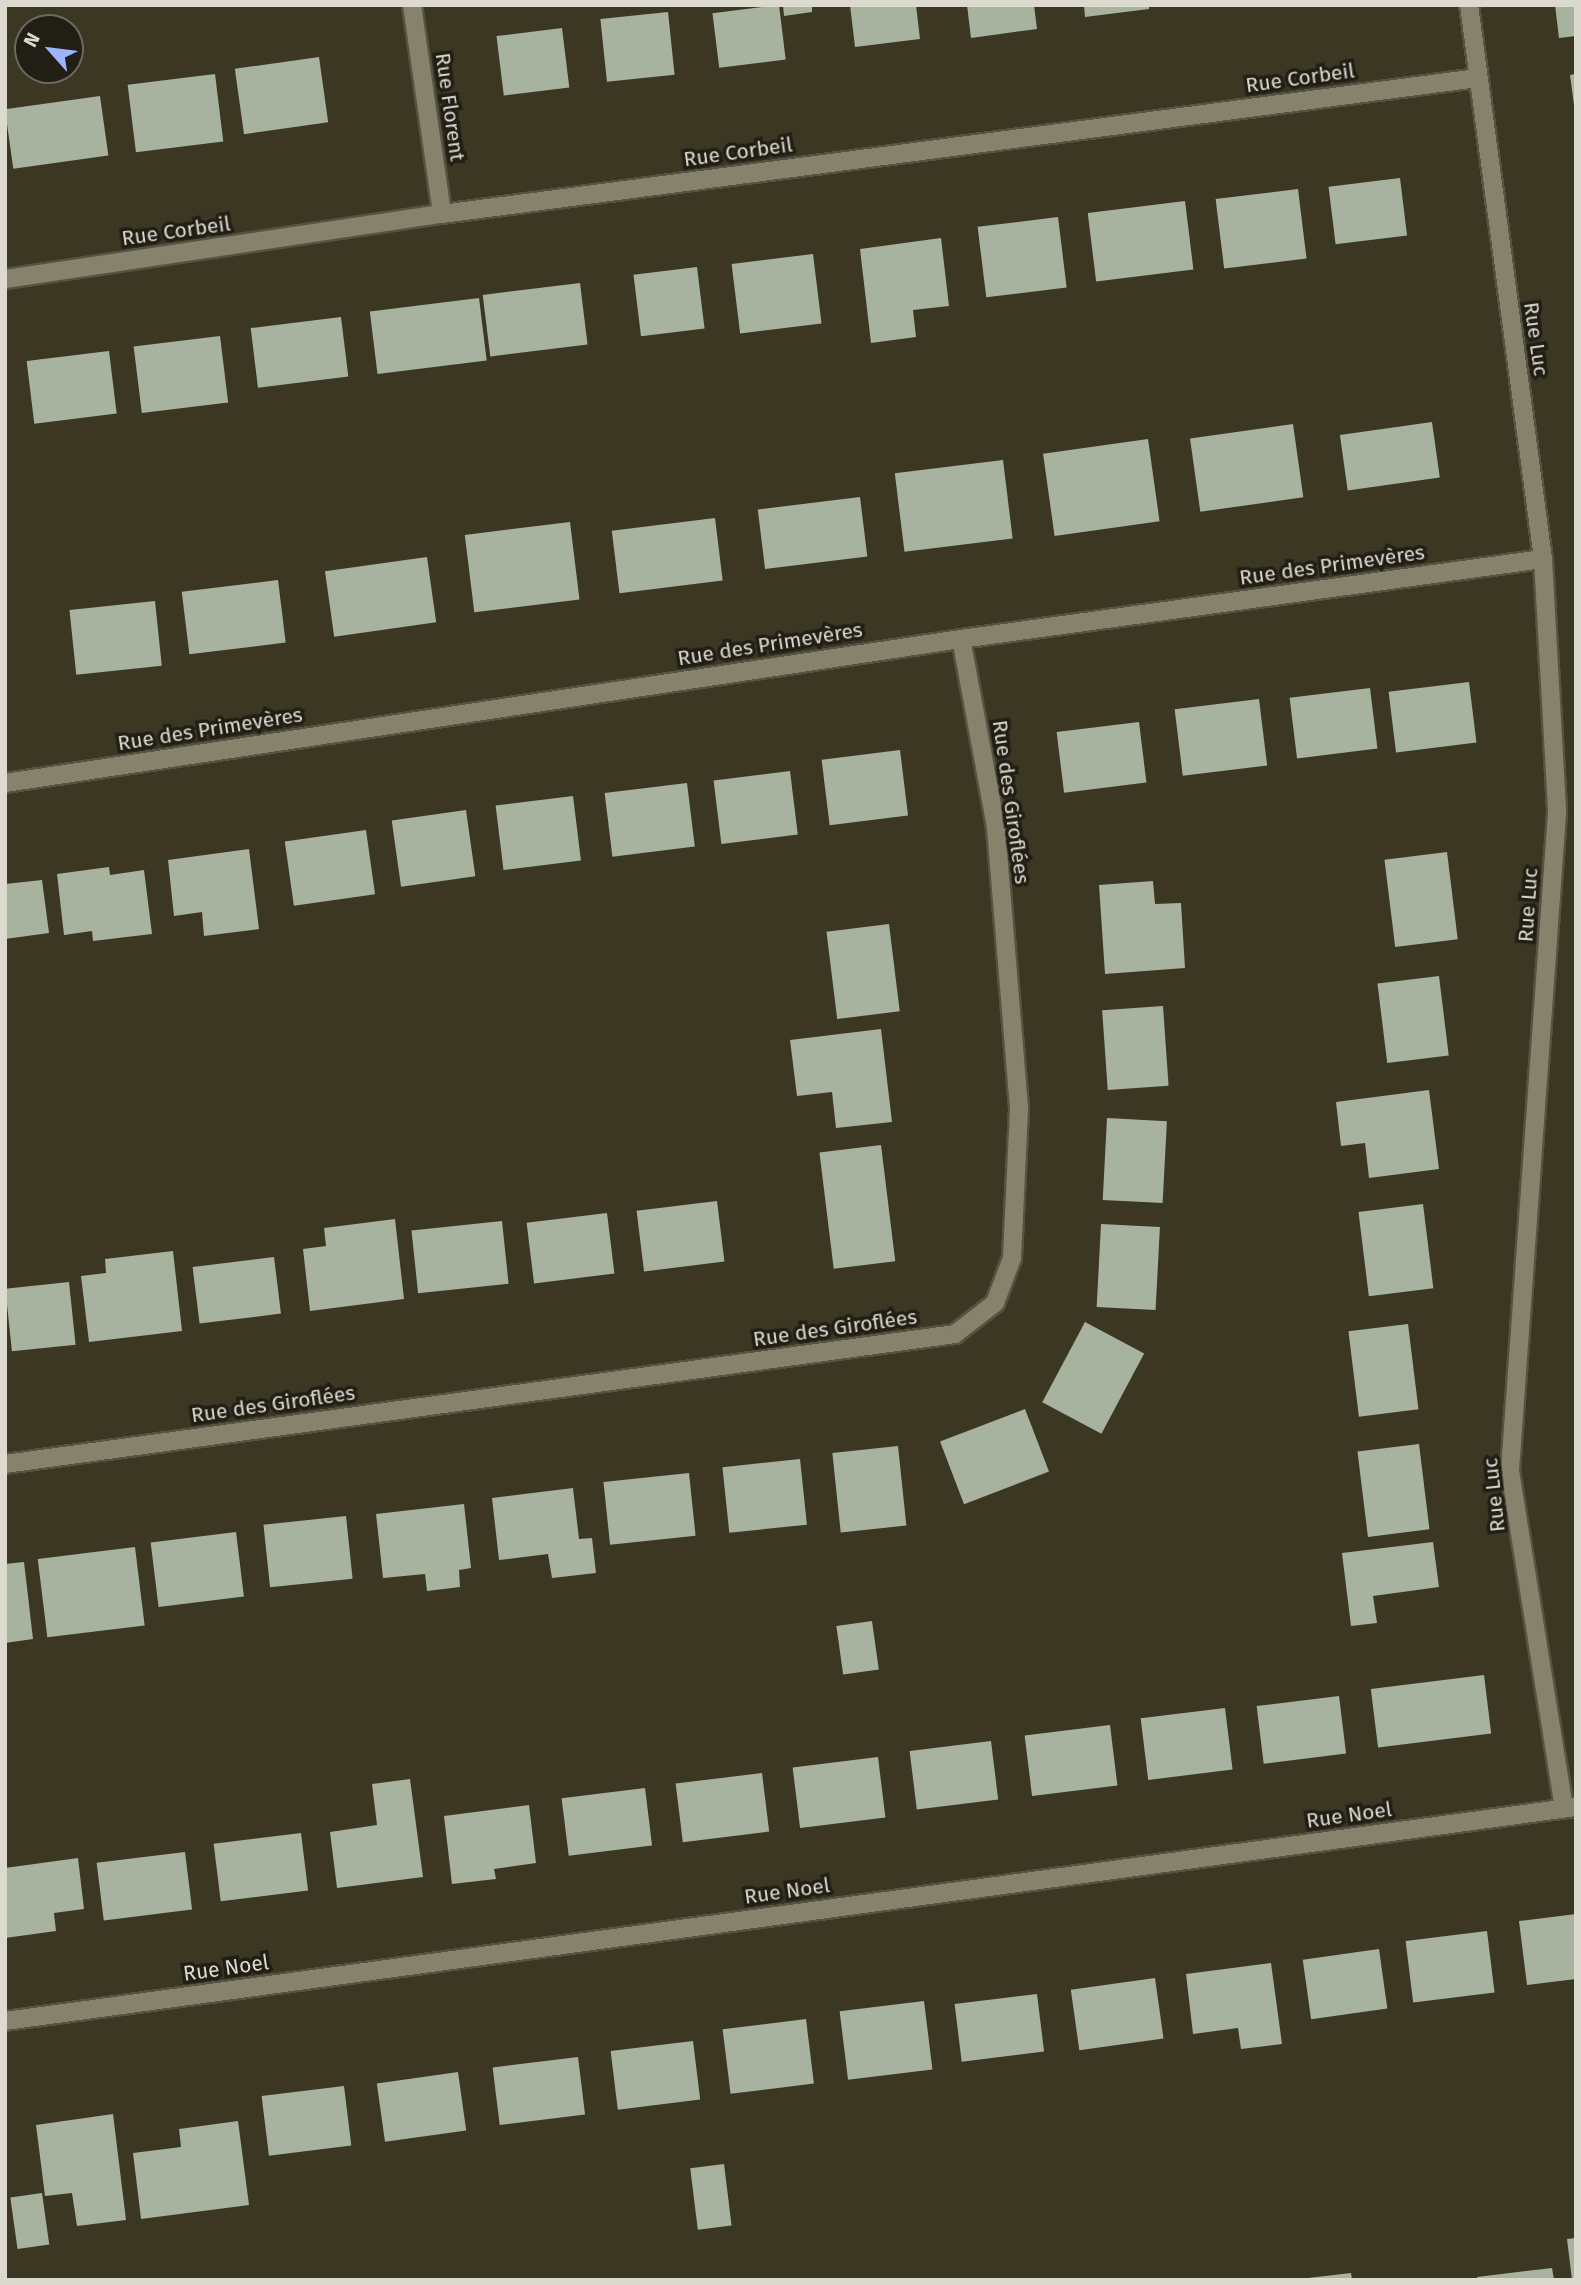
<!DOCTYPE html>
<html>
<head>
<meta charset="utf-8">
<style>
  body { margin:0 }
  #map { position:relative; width:1581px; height:2285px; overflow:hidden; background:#3c3723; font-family:"Fira Sans",sans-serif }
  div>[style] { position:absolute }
  .building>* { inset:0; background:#a7b39e; transform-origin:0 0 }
  .roads { filter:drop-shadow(2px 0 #575242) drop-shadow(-2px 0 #575242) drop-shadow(0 2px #575242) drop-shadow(0 -2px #575242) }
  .minor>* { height:18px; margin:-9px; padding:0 9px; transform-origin:9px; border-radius:9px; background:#87826c }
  span { translate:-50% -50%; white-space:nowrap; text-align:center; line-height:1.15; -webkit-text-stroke:7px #201e15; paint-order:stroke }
  .street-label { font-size:21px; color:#dcd9ce }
  .frame { position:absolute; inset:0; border:7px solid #dcd9ce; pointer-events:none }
  .north { position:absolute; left:14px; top:14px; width:70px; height:70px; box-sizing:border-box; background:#201e15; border:2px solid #6b695f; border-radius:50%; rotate:298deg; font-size:19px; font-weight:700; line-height:28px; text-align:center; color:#dcd9ce }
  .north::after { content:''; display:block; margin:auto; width:24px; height:32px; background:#9db4fd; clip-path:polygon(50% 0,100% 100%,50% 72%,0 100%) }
</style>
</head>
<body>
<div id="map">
  <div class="building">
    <i style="left:779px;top:5px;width:55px;height:67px;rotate:83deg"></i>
    <i style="clip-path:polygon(783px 5px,812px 5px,812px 12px,784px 16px)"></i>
    <i style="clip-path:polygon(850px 5px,916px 5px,920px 39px,855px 47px)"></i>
    <i style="clip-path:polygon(967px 5px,1034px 5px,1037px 29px,971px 38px)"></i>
    <i style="clip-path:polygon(1084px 5px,1149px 5px,1149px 9px,1085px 17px)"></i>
    <i style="clip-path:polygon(1555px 5px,1576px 5px,1576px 36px,1559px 38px)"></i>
    <i style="left:668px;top:12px;width:63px;height:68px;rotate:84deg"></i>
    <i style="left:562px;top:28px;width:60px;height:66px;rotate:83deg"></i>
    <i style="left:319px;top:57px;width:66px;height:85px;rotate:82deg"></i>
    <i style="left:215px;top:74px;width:68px;height:88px;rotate:83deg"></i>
    <i style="clip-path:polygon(1576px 74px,1576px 105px,1574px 105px,1570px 75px)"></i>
    <i style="left:100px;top:96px;width:60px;height:96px;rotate:82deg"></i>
    <i style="left:1400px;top:178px;width:58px;height:72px;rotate:83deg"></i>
    <i style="left:1298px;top:189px;width:70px;height:83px;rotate:83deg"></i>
    <i style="left:1185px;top:201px;width:69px;height:98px;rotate:83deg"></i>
    <i style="left:1058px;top:217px;width:71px;height:81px;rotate:83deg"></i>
    <i style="clip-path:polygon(941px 238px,949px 306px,913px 310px,916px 337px,871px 343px,860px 249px)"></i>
    <i style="left:813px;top:254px;width:70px;height:82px;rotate:83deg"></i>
    <i style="left:697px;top:267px;width:62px;height:64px;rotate:83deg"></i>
    <i style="left:580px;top:283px;width:62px;height:98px;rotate:83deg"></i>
    <i style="left:479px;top:298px;width:63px;height:110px;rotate:83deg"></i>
    <i style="left:341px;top:317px;width:60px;height:91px;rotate:83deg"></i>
    <i style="left:220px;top:336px;width:67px;height:87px;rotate:83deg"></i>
    <i style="left:109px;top:351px;width:63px;height:83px;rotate:83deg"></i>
    <i style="left:1432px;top:422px;width:56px;height:93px;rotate:82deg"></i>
    <i style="left:1293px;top:424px;width:74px;height:104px;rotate:82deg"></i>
    <i style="left:1148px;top:439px;width:83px;height:106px;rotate:82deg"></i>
    <i style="left:1003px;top:460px;width:79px;height:109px;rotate:83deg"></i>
    <i style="left:860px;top:497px;width:60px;height:103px;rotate:83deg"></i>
    <i style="left:715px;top:518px;width:63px;height:104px;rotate:83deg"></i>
    <i style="left:570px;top:522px;width:78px;height:106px;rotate:83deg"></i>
    <i style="left:427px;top:557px;width:66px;height:103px;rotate:82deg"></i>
    <i style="left:278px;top:580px;width:63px;height:97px;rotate:83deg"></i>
    <i style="left:155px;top:601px;width:65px;height:86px;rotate:84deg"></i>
    <i style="left:1469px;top:682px;width:61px;height:81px;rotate:83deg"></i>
    <i style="left:1370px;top:688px;width:61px;height:81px;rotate:83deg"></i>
    <i style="left:1259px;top:699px;width:67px;height:85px;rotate:83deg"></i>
    <i style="left:1139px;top:722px;width:61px;height:83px;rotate:83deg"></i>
    <i style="left:900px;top:750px;width:66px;height:79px;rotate:83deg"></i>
    <i style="left:790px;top:771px;width:64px;height:77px;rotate:83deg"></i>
    <i style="left:687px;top:783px;width:64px;height:83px;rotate:83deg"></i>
    <i style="left:573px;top:796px;width:65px;height:78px;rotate:83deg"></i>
    <i style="left:466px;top:810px;width:67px;height:75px;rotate:82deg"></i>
    <i style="left:366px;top:830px;width:65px;height:82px;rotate:82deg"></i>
    <i style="clip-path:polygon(249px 849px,259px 929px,204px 936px,202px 912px,174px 916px,168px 860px)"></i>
    <i style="left:1447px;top:852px;width:88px;height:63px;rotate:83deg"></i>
    <i style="clip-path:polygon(109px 867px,110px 875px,144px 870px,152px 934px,93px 941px,92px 931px,64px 935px,57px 874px)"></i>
    <i style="clip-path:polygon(42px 880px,49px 933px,5px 939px,5px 884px)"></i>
    <i style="clip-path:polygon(1153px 881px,1155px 904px,1181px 903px,1185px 968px,1105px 974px,1099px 885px)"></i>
    <i style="left:889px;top:924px;width:88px;height:63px;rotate:83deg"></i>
    <i style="left:1439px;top:976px;width:80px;height:62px;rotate:83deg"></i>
    <i style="left:1163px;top:1006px;width:80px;height:61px;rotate:86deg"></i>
    <i style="clip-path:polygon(881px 1029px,892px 1122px,836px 1128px,832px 1092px,797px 1096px,790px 1040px)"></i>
    <i style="clip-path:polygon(1429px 1090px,1439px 1169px,1369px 1178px,1365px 1143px,1341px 1146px,1336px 1102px)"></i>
    <i style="left:1107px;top:1118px;width:60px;height:82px;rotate:3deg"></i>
    <i style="left:881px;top:1145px;width:117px;height:62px;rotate:83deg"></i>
    <i style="left:717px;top:1201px;width:61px;height:81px;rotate:83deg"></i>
    <i style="left:1423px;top:1204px;width:85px;height:65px;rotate:83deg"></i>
    <i style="left:607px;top:1213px;width:61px;height:81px;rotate:83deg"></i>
    <i style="clip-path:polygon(395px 1219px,404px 1299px,310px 1311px,303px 1249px,326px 1246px,324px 1228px)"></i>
    <i style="left:502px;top:1221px;width:63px;height:91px;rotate:84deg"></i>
    <i style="left:1101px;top:1224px;width:59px;height:83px;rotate:3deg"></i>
    <i style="clip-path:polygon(173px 1251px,182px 1331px,89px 1342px,81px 1276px,106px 1273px,105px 1259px)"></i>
    <i style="left:274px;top:1257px;width:57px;height:82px;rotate:83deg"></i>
    <i style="left:69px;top:1282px;width:63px;height:64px;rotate:84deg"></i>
    <i style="left:1085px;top:1322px;width:67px;height:91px;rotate:28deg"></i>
    <i style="left:1408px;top:1324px;width:86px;height:60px;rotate:83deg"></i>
    <i style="left:1025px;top:1409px;width:67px;height:91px;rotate:69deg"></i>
    <i style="left:1419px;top:1444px;width:86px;height:62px;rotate:83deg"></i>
    <i style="left:898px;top:1446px;width:80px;height:66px;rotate:84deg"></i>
    <i style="left:800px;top:1459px;width:66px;height:78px;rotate:84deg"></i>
    <i style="left:689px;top:1473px;width:63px;height:86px;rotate:84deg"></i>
    <i style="clip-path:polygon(573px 1488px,579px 1539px,592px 1538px,596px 1573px,552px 1578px,548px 1554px,499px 1560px,492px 1498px)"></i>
    <i style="clip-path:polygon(464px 1504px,471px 1568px,459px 1570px,460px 1587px,427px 1591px,425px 1574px,383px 1578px,376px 1514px)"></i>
    <i style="left:346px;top:1516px;width:63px;height:83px;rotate:84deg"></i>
    <i style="left:236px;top:1532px;width:65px;height:86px;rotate:83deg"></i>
    <i style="clip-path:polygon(1433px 1542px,1439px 1587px,1373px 1596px,1377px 1623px,1351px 1626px,1342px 1553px)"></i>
    <i style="left:135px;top:1547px;width:79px;height:98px;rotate:83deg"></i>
    <i style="clip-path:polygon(24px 1562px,33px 1639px,5px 1643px,5px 1564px)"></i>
    <i style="left:872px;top:1621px;width:49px;height:36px;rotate:82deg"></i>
    <i style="left:1484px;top:1675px;width:59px;height:114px;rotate:83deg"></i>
    <i style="left:1339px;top:1696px;width:58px;height:83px;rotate:83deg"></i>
    <i style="left:1225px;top:1708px;width:62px;height:85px;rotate:83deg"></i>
    <i style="left:1110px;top:1725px;width:61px;height:86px;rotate:83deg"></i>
    <i style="left:991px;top:1741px;width:59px;height:82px;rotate:83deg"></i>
    <i style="left:878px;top:1757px;width:61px;height:86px;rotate:83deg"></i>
    <i style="left:762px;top:1773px;width:59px;height:87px;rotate:83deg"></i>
    <i style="clip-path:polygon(410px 1779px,423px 1877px,337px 1888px,330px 1832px,377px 1825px,372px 1784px)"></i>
    <i style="left:645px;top:1788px;width:58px;height:84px;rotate:83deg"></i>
    <i style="clip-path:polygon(529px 1805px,536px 1863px,494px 1869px,496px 1879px,452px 1884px,444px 1816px)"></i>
    <i style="left:301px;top:1833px;width:58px;height:88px;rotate:83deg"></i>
    <i style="left:185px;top:1852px;width:58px;height:89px;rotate:83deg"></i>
    <i style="clip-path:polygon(78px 1858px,84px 1909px,54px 1913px,56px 1931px,5px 1938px,5px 1868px)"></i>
    <i style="clip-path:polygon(1576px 1914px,1576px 1979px,1527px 1985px,1519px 1921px)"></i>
    <i style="left:1487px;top:1931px;width:62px;height:82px;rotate:83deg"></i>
    <i style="left:1379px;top:1949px;width:60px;height:77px;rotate:82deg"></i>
    <i style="clip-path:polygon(1271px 1963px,1282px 2044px,1241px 2049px,1238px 2028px,1193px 2034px,1186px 1974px)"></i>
    <i style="left:1155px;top:1978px;width:61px;height:85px;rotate:82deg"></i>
    <i style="left:1037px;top:1994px;width:58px;height:83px;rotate:83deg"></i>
    <i style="left:924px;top:2001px;width:69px;height:85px;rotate:83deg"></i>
    <i style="left:806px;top:2019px;width:65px;height:84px;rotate:83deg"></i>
    <i style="left:693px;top:2041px;width:59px;height:83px;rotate:83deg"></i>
    <i style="left:578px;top:2057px;width:58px;height:86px;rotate:83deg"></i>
    <i style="left:458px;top:2072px;width:59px;height:82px;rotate:82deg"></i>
    <i style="left:344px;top:2086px;width:60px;height:83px;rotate:83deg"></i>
    <i style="clip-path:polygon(113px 2114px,126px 2220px,77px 2226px,72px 2193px,45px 2196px,36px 2125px)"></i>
    <i style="clip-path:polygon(238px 2121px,249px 2205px,141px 2219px,133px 2153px,181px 2147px,179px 2129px)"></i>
    <i style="left:724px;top:2164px;width:62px;height:34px;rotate:83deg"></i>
    <i style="left:42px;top:2193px;width:52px;height:32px;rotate:82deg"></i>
    <i style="clip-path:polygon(1576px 2238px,1576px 2280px,1572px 2280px,1567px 2239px)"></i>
    <i style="clip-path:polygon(1552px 2268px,1554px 2280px,1477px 2280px,1477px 2277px)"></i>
    <i style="clip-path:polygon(1351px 2273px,1352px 2280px,1308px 2280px,1308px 2278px)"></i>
  </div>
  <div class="roads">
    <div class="minor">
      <i style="left:412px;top:5px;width:211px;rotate:81.8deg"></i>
      <i style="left:1469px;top:5px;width:559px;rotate:82.39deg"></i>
      <i style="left:1543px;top:559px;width:254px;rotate:86.8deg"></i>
      <i style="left:1557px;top:813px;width:660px;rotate:94.09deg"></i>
      <i style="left:1510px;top:1471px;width:341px;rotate:80.9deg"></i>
      <i style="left:5px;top:279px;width:442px;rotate:-8.5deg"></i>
      <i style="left:442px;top:214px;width:1045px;rotate:-7.48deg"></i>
      <i style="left:5px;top:783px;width:967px;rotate:-8.57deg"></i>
      <i style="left:961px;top:639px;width:587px;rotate:-7.83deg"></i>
      <i style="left:5px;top:1464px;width:959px;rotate:-7.79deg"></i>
      <i style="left:955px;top:1334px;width:51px;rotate:-37.8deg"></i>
      <i style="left:995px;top:1303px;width:48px;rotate:-69.3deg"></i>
      <i style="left:1012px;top:1258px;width:150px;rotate:-87.3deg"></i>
      <i style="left:1019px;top:1108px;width:282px;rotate:-94.7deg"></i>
      <i style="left:996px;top:827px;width:191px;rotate:-100.5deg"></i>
      <i style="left:5px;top:2021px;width:1586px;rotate:-7.76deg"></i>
    </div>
  </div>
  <div class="street-label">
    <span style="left:1300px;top:78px;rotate:-8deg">Rue Corbeil</span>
    <span style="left:450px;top:107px;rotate:82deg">Rue Florent</span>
    <span style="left:738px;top:152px;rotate:-8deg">Rue Corbeil</span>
    <span style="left:176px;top:231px;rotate:-8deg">Rue Corbeil</span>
    <span style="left:1536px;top:339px;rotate:82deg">Rue Luc</span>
    <span style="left:1332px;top:565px;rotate:-8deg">Rue des Primevères</span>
    <span style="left:770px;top:644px;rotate:-9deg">Rue des Primevères</span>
    <span style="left:210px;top:729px;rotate:-9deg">Rue des Primevères</span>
    <span style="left:1011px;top:802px;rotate:82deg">Rue des Giroflées</span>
    <span style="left:1528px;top:905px;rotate:-86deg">Rue Luc</span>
    <span style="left:835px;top:1328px;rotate:-8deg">Rue des Giroflées</span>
    <span style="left:273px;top:1404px;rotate:-8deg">Rue des Giroflées</span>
    <span style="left:1494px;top:1495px;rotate:-96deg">Rue Luc</span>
    <span style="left:1349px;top:1815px;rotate:-8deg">Rue Noel</span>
    <span style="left:787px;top:1891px;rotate:-8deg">Rue Noel</span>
    <span style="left:226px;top:1968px;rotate:-8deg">Rue Noel</span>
  </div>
  <div class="frame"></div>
  <div class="north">N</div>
</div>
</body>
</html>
